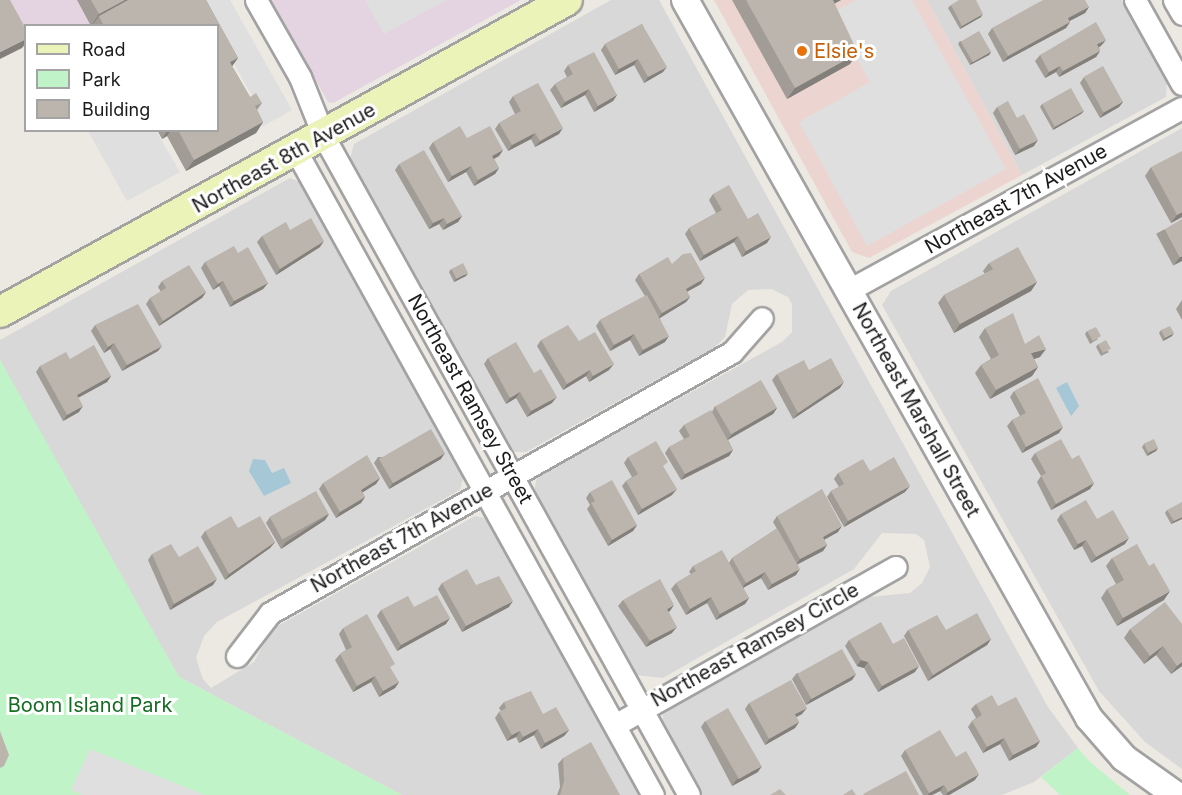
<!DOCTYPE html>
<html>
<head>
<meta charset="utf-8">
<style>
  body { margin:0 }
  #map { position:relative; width:1182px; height:795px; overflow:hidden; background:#ebe9e1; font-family:Inter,sans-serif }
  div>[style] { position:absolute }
  .residential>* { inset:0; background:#d9d8d8 }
  .commercial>* { inset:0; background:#ecd4d1 }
  .industrial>* { inset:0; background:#e4d3e0 }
  .park>* { inset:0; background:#c0f3c8 }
  .parking>* { inset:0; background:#dfdfdf }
  .water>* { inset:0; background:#a5c7d6 }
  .roads { filter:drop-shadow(2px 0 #a2a2a2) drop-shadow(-2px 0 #a2a2a2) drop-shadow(0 2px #a2a2a2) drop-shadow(0 -2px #a2a2a2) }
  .minor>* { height:21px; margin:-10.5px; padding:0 10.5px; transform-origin:10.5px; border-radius:10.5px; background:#fff }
  .tertiary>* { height:26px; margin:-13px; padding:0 13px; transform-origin:13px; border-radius:13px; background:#fff }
  .secondary>* { height:30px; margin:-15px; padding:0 15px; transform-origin:15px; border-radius:15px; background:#ebf3b8 }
  .wall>* { inset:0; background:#a19c96; transform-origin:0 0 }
  .shaded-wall>* { inset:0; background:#837f7a }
  .building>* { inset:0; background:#bbb5ae; transform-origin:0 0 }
  .dots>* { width:16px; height:16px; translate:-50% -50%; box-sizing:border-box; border:3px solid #fff; border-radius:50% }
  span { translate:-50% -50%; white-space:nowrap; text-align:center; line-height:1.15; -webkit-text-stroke:6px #fff; paint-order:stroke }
  .food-label { font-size:20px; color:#c56008 }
  .left { translate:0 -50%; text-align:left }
  .street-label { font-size:20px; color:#1b1b1b }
  .park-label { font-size:20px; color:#146d23 }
  .legend { position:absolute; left:24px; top:24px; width:195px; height:108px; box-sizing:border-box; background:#fff; border:2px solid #a4a4a4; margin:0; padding:8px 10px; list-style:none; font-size:18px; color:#1b1b1b }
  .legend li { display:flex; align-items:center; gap:12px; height:30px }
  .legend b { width:30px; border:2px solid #a4a4a4 }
</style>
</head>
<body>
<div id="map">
  <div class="residential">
    <i style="clip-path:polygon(611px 0,659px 0,1048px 707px,1078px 748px,1034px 782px,1002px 795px,699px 795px,661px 727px,664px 710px,870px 597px,910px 593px,922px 583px,930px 567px,924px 540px,916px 534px,882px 533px,854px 569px,663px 678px,634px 675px,534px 491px,537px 477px,782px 342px,792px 332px,792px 304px,788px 297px,771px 289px,748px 290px,732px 304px,725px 337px,714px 348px,526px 452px,512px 452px,350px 159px,354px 144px)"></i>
    <i style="clip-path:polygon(927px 0,1122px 0,1167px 81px,1166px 97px,1022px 175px)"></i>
    <i style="clip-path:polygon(1182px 128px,1182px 769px,1145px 742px,1099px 691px,882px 305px,891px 291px)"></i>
    <i style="clip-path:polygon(290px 178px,305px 184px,464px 474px,460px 490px,217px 622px,204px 636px,196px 658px,203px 679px,211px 688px,254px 662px,272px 629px,475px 516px,494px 520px,641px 795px,402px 795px,179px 677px,68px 485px,0 360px,0 340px)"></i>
  </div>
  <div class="commercial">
    <i style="clip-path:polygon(714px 0,927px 0,1022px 175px,869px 258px,852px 252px)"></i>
  </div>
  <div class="industrial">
    <i style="clip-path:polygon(3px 0,137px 0,91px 25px,26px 26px,25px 40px)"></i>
    <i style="clip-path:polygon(271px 0,521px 0,333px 103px,328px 102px)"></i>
  </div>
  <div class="park">
    <i style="clip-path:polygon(0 360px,179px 677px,402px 795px,0 795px)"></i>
    <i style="clip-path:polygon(1078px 748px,1089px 761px,1130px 795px,1060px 795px,1041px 777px)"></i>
  </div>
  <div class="parking">
    <i style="clip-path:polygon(199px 0,230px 0,292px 110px,262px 127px,250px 105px,255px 102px,218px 34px,218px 26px)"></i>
    <i style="clip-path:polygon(365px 0,447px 0,384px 34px)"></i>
    <i style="clip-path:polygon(856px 0,912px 0,1006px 169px,867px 246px,799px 122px,870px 82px,832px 13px)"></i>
    <i style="clip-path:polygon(88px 131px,156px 131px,180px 172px,127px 201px)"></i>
    <i style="clip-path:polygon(90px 749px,205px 795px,83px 795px,71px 790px)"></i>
  </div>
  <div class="water">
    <i style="clip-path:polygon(1067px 382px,1079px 406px,1071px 416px,1056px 388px)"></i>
    <i style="clip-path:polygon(253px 459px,265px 460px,272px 473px,284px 468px,291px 483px,264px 496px,249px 471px)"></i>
  </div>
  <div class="roads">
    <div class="minor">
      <i style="left:256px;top:0;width:89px;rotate:60.3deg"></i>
      <i style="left:300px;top:77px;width:65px;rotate:68.2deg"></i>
      <i style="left:324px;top:137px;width:752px;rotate:60.98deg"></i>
      <i style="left:1135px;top:0;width:96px;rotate:60.8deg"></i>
      <i style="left:1174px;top:0;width:16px;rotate:60deg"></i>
      <i style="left:296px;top:151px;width:736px;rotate:61deg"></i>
      <i style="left:849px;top:290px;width:379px;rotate:-28.7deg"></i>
      <i style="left:237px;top:656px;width:54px;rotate:-52.5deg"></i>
      <i style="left:270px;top:613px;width:531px;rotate:-29.46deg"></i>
      <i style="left:732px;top:352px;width:45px;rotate:-48.6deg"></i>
      <i style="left:615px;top:725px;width:322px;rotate:-29.4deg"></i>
    </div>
    <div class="tertiary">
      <i style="left:685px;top:0;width:824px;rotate:60.63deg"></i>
      <i style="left:1089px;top:718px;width:53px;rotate:48.8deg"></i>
      <i style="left:1124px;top:758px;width:64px;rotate:35.4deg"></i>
    </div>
    <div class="secondary">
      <i style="left:0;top:312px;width:647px;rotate:-28.82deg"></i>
    </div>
  </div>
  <div class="wall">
    <i style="clip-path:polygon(77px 0,206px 0,238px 58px,232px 66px,250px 97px,262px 103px,257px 110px,263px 122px,256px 133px,186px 171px,167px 136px,162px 139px,157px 130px,218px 130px,218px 26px,93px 26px,93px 24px,91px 26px)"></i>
    <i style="clip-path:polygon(732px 0,841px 0,834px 4px,850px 64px,787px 99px)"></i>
    <i style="clip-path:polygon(951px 5px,981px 17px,960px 29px,948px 8px)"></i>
    <i style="clip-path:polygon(1089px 7px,1085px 13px,1069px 21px,1070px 22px,1066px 28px,1003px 62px,988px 34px,992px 28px)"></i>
    <i style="clip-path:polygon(642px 24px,663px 72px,644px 83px,634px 65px,615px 75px,601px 50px,605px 44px)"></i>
    <i style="clip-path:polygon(960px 41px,991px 52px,989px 55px,970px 65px,958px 44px)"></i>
    <i style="clip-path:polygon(1101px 46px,1099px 47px,1100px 51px,1096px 57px,1059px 77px,1056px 72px,1045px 78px,1035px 61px,1040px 55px)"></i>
    <i style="clip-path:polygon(568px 65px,617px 95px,613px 101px,594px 112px,585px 95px,561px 108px,550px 90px,555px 84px,567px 77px,564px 71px)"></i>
    <i style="clip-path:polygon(1084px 77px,1123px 102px,1119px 107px,1100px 118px,1080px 83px)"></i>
    <i style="clip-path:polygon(513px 96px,559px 134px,535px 147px,531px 139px,508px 151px,495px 129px,499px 123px,515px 114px,509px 102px)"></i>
    <i style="clip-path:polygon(1042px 104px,1084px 111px,1081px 114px,1053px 130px,1040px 107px)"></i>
    <i style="clip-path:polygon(997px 107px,1034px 146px,1015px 155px,993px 113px)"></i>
    <i style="clip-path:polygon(467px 138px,503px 150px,499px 156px,494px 159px,499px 168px,495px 174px,474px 186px,466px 172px,448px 182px,429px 148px,433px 142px)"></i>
    <i style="clip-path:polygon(399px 164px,462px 216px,458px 222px,443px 230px,439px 224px,429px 229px,395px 170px)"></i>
    <i style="clip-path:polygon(1151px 167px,1182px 217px,1171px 223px,1145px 176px)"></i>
    <i style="clip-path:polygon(713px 194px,748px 219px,767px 243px,742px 257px,734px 242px,700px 261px,685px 234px,689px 228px,716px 213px,709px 200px)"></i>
    <i style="left:1165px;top:229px;width:36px;height:10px;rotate:62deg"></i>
    <i style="clip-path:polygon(290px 230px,320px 247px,276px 275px,257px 242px,262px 236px)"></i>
    <i style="clip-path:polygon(238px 253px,268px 283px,263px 289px,230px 307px,219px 286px,213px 290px,201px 268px,205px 262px)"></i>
    <i style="clip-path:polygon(989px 263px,1037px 282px,1031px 291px,954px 333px,938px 303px,944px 295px,985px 274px,983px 271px)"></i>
    <i style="clip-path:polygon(672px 264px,701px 284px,687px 292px,690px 297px,686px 302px,660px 318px,665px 342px,639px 356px,630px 340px,610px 351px,596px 326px,600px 320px,645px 296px,635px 280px,639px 274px)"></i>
    <i style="clip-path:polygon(451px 269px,466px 276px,454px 282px,449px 272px)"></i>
    <i style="clip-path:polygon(162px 281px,206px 292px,202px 298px,159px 326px,146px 304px,150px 298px,161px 292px,158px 287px)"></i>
    <i style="clip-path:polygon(1182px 300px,1182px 320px,1176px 309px)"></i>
    <i style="clip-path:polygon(95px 325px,158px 351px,122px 371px,110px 349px,104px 353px,91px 331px)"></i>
    <i style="clip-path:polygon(985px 328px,1040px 357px,1034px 359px,1038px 367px,1032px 376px,990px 399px,975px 373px,981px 365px,991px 359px,979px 337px)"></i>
    <i style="clip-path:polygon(1161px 330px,1172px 336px,1163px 341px,1159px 333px)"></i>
    <i style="clip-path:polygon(1087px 331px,1098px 339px,1090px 344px,1085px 334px)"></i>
    <i style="clip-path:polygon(541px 340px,579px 341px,609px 370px,589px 382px,586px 376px,563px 390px,537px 346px)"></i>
    <i style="clip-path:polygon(1098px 344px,1109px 352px,1101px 356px,1096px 347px)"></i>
    <i style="clip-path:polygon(488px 358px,552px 403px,527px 417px,516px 398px,506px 404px,484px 364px)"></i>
    <i style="clip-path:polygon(70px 359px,111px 376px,107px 382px,78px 398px,79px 412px,63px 421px,36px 372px,40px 366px)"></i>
    <i style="clip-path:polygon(777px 374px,840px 388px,793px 419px,772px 380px)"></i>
    <i style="clip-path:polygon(1014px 391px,1059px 433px,1022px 453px,1007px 426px,1012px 420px,1020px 416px,1010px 397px)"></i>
    <i style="clip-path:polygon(715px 406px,777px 408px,773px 414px,728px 440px,733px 450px,729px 456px,681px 480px,665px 453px,669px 447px,684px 439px,679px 431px,684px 425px,712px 412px)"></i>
    <i style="clip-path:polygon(1144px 444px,1158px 448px,1156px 451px,1147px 456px,1142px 447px)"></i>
    <i style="clip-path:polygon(1035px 453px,1072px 459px,1094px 483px,1090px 489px,1051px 510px,1037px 482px,1041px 476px,1031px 459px)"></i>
    <i style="clip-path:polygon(378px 457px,441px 459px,389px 489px,374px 463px)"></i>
    <i style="clip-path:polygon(628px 457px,664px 468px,672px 495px,638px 515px,622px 486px,626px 481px,632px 477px,624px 463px)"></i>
    <i style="clip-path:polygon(870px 471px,905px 492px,844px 527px,827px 497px,831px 491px,839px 487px,834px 479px,838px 473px)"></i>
    <i style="clip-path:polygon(380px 478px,376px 484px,362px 492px,365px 497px,361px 503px,336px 518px,319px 489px,323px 483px)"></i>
    <i style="clip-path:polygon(590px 492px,637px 525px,633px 531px,608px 546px,587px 509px,590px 505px,586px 498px)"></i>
    <i style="clip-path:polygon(1167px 510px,1182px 519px,1171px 524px,1165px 513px)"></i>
    <i style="clip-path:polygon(329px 514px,325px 520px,281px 549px,266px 523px,270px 517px)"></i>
    <i style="clip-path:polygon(1061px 514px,1097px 519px,1125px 544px,1091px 563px,1082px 546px,1074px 550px,1057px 520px)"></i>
    <i style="clip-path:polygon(777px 516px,838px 532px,824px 540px,827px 545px,823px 551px,798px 564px,796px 575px,768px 590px,761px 578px,743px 588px,749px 598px,745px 604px,716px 620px,707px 603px,686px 615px,671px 589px,676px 583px,691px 574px,689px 572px,693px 566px,729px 563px,732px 558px,777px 529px,773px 522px)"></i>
    <i style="clip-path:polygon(238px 528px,275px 542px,270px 548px,225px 580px,201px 537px,205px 531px)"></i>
    <i style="clip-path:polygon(152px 554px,179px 557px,213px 585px,170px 610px,148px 560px)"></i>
    <i style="clip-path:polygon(1112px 558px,1164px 600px,1117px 626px,1101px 598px,1107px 589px,1116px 584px,1106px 566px)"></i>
    <i style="clip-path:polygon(442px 583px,476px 585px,509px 607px,462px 632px,438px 589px)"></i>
    <i style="clip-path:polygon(623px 600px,670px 611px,668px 612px,672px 633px,646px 647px,618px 606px)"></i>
    <i style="clip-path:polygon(414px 607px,446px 624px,397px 651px,377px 616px,381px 610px)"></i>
    <i style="clip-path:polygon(1182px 624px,1182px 666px,1171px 674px,1156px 655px,1144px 664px,1124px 638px,1130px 629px)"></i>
    <i style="clip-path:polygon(343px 628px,399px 682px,395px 688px,379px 697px,371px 682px,353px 692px,335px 660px,340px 654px,346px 650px,339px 634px)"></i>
    <i style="clip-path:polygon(908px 630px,946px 630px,991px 639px,987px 645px,928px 681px,904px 636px)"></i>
    <i style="clip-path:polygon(849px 640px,893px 644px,915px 672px,878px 692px,864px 668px,857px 666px,845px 646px)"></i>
    <i style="clip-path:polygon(797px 673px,856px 674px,852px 680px,806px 705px,792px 679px)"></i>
    <i style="clip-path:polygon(504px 702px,543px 714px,569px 730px,564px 736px,541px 749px,534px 735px,519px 743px,516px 737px,507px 741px,495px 718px,499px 712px,501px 711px,499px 708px)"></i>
    <i style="clip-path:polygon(749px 703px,802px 714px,796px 717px,799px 722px,795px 728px,765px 745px,745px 709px)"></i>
    <i style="clip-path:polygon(976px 704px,998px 706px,1040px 741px,1036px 747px,1009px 761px,1000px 744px,983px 753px,968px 727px,972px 721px,976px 718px,971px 709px)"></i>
    <i style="clip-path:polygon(705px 721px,758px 772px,732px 786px,701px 727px)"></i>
    <i style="clip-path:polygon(905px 750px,956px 757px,975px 780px,949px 795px,943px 795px,940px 791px,932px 795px,923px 795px,901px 756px)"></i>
    <i style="clip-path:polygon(563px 758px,620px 795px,557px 795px,560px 787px,558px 764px)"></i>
  </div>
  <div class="shaded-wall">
    <i style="clip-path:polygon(125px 0,137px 0,99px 16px,93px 24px,91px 26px,99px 14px)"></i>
    <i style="clip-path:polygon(831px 0,841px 0,824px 9px)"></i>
    <i style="clip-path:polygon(1089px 7px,1085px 13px,1064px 24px,1068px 18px)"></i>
    <i style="clip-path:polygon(983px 14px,981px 17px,960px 29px,962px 26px)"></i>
    <i style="clip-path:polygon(1070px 22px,1066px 28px,1003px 62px,1008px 56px)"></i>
    <i style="clip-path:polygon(26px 39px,26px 43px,22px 48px,0 59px,0 52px)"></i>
    <i style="clip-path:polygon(1106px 40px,1101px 46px,1093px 50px,1097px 44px)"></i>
    <i style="clip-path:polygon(1100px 51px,1096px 57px,1059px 77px,1063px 71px)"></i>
    <i style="clip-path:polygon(991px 52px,989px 55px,970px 65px,972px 62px)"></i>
    <i style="clip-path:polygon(858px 53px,850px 64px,787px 99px,795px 88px)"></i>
    <i style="clip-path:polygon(238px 58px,230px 69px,230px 62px)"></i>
    <i style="clip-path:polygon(638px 59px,634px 65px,615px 75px,619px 69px)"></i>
    <i style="clip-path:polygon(1060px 66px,1056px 72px,1045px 78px,1049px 72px)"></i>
    <i style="clip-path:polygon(667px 67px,663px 72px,644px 83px,648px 77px)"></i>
    <i style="clip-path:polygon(589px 89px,585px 95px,561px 108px,565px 102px)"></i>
    <i style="clip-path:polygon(617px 95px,613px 101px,594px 112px,598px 106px)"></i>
    <i style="clip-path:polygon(1123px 102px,1119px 107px,1100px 118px,1104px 112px)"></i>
    <i style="clip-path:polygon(1084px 111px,1081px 114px,1053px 130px,1055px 127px)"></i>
    <i style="clip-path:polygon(263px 122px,256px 133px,186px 171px,194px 160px)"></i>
    <i style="clip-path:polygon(563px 128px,559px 134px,535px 147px,540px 141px)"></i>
    <i style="clip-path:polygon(168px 130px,171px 130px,167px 136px,162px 139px)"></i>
    <i style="clip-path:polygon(535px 133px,531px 139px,508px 151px,512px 145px)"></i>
    <i style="clip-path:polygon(1038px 140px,1034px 146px,1015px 155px,1020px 149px)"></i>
    <i style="clip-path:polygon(503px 150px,499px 156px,488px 162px,492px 156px)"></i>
    <i style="clip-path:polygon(471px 166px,466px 172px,448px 182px,452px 176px)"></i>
    <i style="clip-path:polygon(499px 168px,495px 174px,474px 186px,478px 180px)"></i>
    <i style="clip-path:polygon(1182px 212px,1182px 217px,1171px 223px,1177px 215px)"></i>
    <i style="clip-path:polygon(462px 216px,458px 222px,443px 230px,447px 224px)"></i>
    <i style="clip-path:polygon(444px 218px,439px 224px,429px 229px,433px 223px)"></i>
    <i style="clip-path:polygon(738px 236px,734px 242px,700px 261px,704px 255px)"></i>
    <i style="clip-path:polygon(771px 237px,767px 243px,742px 257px,746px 251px)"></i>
    <i style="clip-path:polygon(324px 241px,320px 247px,276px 275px,280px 269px)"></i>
    <i style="clip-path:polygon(1182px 256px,1182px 261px,1174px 265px,1180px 257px)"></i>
    <i style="clip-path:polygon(468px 273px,466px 276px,454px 282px,456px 279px)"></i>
    <i style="clip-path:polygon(705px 278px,701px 284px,681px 295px,686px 289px)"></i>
    <i style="clip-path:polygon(223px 281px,219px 286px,213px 290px,218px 284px)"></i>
    <i style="clip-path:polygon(1037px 282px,1031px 291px,954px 333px,960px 324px)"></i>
    <i style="clip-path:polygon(268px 283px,263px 289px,230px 307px,234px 301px)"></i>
    <i style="clip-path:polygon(206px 292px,202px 298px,159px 326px,163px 321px)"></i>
    <i style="clip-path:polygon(690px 297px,686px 302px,658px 319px,662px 313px)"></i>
    <i style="clip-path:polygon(1174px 333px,1172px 336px,1163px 341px,1165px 338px)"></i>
    <i style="clip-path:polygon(634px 334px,630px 340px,610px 351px,614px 345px)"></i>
    <i style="clip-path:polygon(669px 336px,665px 342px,639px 356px,643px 350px)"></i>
    <i style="clip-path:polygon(114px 343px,110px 349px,104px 353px,108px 347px)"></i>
    <i style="clip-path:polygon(162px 346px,158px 351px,122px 371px,127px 365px)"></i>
    <i style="clip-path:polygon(1046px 349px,1040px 357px,1024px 362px,1031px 353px)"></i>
    <i style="clip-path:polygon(614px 364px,609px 370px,589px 382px,593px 376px)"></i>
    <i style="clip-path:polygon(1038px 367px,1032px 376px,990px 399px,996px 390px)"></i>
    <i style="clip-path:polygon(590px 370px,586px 376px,563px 390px,567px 384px)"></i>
    <i style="clip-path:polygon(111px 376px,107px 382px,72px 401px,77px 395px)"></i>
    <i style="clip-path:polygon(844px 382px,840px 388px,793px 419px,798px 413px)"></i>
    <i style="clip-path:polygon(520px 392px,516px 398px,506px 404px,510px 398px)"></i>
    <i style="clip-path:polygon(557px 397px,552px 403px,527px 417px,531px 411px)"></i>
    <i style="clip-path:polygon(83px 406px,79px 412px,63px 421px,67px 415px)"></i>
    <i style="clip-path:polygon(777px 408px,773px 414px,727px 440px,732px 434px)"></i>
    <i style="clip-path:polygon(1063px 427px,1059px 433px,1022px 453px,1026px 447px)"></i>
    <i style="clip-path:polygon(1158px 448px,1156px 451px,1147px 456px,1149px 453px)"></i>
    <i style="clip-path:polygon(733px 450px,729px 456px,681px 480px,685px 474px)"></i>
    <i style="clip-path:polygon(445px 453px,441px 459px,389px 489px,393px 483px)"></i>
    <i style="clip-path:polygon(380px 478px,376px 484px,357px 496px,361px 490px)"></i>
    <i style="clip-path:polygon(1094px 483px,1090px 489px,1051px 510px,1056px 504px)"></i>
    <i style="clip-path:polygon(910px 486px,905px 492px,844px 527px,848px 521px)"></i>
    <i style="clip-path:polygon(677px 489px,672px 495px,638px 515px,642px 509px)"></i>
    <i style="clip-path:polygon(365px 497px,361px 503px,336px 518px,340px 512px)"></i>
    <i style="clip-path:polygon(329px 514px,325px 520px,281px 549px,285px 543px)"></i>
    <i style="clip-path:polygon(1182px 517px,1182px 519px,1171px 524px,1174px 521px)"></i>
    <i style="clip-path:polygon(637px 525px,633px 531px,608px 546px,612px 540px)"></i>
    <i style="clip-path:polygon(842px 526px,838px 532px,818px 543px,823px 537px)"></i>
    <i style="clip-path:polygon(1129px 538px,1125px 544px,1091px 563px,1096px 557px)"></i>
    <i style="clip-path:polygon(1086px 540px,1082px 546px,1074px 550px,1078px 544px)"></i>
    <i style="clip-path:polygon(275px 542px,270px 548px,225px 580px,229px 574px)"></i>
    <i style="clip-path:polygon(827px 545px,823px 551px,796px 565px,800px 559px)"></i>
    <i style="clip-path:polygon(800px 569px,796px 575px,768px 590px,772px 584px)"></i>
    <i style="clip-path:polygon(765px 572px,761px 578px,741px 589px,746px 583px)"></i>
    <i style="clip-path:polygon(217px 579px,213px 585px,170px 610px,174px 604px)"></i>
    <i style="clip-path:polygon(1170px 591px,1164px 600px,1117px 626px,1123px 618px)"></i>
    <i style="clip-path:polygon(711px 597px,707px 603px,686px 615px,690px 609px)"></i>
    <i style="clip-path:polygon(749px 598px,745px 604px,716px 620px,720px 614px)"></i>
    <i style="clip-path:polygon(513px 601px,509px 607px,462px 632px,466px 626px)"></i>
    <i style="clip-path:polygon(674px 605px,670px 611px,663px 615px,667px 609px)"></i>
    <i style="clip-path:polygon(450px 618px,446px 624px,397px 651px,401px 645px)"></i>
    <i style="clip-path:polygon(677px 627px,672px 633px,646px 647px,650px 641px)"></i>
    <i style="clip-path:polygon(991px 639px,987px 645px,928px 681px,933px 675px)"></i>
    <i style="clip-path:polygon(1163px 646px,1156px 655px,1144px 664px,1150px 656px)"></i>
    <i style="clip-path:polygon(861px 660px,868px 662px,864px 668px,857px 666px)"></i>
    <i style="clip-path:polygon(1182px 662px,1182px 666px,1171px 674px,1177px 666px)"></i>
    <i style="clip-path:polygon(919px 666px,915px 672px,878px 692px,882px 686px)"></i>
    <i style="clip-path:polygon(856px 674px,852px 680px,806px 705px,811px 699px)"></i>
    <i style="clip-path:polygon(375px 676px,371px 682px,353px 692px,357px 686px)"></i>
    <i style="clip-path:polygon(399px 682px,395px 688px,379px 697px,383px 691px)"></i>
    <i style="clip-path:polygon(807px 708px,802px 714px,791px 720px,795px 714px)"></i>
    <i style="clip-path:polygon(799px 722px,795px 728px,765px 745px,769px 739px)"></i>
    <i style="clip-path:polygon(538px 729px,534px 735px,519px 743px,523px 737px)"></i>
    <i style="clip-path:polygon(569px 730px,564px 736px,541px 749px,545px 743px)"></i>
    <i style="clip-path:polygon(520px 731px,516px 737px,507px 741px,512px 735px)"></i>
    <i style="clip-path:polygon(1004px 738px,1000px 744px,983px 753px,987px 747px)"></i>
    <i style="clip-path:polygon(1040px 741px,1036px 747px,1009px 761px,1013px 755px)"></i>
    <i style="clip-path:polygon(762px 766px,758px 772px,732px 786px,736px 780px)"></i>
    <i style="clip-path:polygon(979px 774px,975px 780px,949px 795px,946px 795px,948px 792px)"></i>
    <i style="clip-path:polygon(944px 785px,940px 791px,932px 795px,928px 795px,929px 793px)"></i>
  </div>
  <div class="building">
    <i style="clip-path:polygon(0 0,10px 0,26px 29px,26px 39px,0 52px)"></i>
    <i style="clip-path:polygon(91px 0,125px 0,99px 14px)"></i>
    <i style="clip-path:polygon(128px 0,206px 0,238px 58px,230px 62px,232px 66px,250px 97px,256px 93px,262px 103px,255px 106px,263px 122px,194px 160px,178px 130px,218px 130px,218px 26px,104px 26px,99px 16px)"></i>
    <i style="clip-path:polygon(746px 0,833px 0,858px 53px,795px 88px)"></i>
    <i style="clip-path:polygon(959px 0,976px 0,983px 14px,962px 26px,951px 5px)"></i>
    <i style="clip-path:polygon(1043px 0,1085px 0,1089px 7px,1068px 18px,1070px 22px,1008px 56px,992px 28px)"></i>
    <i style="clip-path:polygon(1096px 22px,1106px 40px,1097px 44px,1100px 51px,1063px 71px,1060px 66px,1049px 72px,1040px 55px)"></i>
    <i style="clip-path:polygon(642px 24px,667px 67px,648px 77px,638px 59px,619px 69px,605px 44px)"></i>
    <i style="left:979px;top:31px;width:24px;height:21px;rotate:60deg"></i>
    <i style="clip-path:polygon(594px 52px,617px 95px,598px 106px,589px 89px,565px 102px,555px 84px,573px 74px,568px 65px)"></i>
    <i style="left:1103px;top:66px;width:41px;height:22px;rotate:61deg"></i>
    <i style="clip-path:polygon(538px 83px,563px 128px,540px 141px,535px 133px,512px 145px,499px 123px,521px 111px,513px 96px)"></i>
    <i style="left:1071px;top:88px;width:26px;height:33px;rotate:61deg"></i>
    <i style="clip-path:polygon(1008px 101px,1017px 118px,1024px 114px,1038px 140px,1020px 149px,997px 107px)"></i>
    <i style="clip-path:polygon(460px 126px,467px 138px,490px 126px,503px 150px,492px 156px,499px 168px,478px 180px,471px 166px,452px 176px,433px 142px)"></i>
    <i style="clip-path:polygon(424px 150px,462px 216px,447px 224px,444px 218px,433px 223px,399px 164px)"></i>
    <i style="clip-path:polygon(1182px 151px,1182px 212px,1177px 215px,1151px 167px)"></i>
    <i style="clip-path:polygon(729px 185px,748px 219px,758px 213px,771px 237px,746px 251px,738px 236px,704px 255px,689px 228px,722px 210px,713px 194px)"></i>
    <i style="clip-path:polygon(311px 218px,324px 241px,280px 269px,262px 236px,286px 222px,290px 230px)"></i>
    <i style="clip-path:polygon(1182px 219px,1182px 256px,1180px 257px,1165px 229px)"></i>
    <i style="clip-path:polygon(234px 246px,238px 253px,248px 247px,268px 283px,234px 301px,223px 281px,218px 284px,205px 262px)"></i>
    <i style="clip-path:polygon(1018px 247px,1037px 282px,960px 324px,944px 295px,993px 269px,989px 263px)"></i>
    <i style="clip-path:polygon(691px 253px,705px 278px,686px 289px,690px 297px,662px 313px,639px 274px,668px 257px,672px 264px,683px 254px)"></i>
    <i style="left:463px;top:263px;width:11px;height:13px;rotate:63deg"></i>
    <i style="clip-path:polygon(189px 265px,206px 292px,163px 321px,150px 298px,166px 288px,162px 281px)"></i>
    <i style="clip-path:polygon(647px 295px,669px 336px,643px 350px,634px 334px,614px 345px,600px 320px)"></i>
    <i style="clip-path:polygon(138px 304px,162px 346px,127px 365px,114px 343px,108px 347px,95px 325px)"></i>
    <i style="clip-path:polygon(1013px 313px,1025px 344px,1039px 335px,1046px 349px,1031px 353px,1038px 367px,996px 390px,981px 365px,999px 355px,985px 328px)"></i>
    <i style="clip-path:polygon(568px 325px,579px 341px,595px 332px,614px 364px,593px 376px,590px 370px,567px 384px,541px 340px)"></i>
    <i style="clip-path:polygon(1170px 326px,1174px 333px,1165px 338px,1161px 330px)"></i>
    <i style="clip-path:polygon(1096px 327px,1101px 336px,1093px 341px,1087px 331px)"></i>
    <i style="left:1106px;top:340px;width:10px;height:9px;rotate:61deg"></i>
    <i style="clip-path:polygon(516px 342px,534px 373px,541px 369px,557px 397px,531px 411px,520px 392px,510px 398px,488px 358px)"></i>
    <i style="clip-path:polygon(94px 345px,111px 376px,77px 395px,83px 406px,67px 415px,40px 366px,66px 352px,70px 359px)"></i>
    <i style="clip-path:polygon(831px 358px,844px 382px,798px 413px,777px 374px,804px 360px,809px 370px)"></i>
    <i style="clip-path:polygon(1038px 378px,1063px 427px,1026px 447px,1012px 420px,1026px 413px,1014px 391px)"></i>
    <i style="left:761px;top:380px;width:32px;height:53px;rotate:60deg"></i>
    <i style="clip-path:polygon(711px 410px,733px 450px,685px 474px,669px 447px,690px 436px,684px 425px)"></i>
    <i style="left:431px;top:429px;width:28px;height:60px;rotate:60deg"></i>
    <i style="clip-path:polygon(1061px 439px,1072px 459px,1079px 455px,1094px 483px,1056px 504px,1041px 476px,1046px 473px,1035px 453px)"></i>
    <i style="left:1154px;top:439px;width:10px;height:11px;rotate:66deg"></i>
    <i style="clip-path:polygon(656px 441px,668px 462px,663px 466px,677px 489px,642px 509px,626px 481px,638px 474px,628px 457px)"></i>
    <i style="clip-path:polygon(367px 455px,380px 478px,361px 490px,365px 497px,340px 512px,323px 483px)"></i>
    <i style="clip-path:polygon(894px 457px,910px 486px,848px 521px,831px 491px,844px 484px,838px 473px,863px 459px,870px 471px)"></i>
    <i style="clip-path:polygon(612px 480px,637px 525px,612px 540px,591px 503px,595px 501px,590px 492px)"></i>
    <i style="clip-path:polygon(822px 489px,842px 526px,823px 537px,827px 545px,800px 559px,777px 516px)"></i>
    <i style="left:316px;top:491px;width:26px;height:53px;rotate:61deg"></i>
    <i style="clip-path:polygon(1086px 500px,1097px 519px,1113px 510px,1129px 538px,1096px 557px,1086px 540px,1078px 544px,1061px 514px)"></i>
    <i style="clip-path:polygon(1182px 502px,1182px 517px,1174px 521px,1167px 510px)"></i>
    <i style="clip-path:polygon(231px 516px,238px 528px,260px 516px,275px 542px,229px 574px,205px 531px)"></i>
    <i style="clip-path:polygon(777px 528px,800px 569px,772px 584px,765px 572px,746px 583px,732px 558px)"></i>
    <i style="clip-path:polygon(171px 544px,179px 557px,198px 546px,217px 579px,174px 604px,152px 554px)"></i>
    <i style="clip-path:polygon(1137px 544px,1149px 566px,1154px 563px,1170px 591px,1123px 618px,1107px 589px,1124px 580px,1112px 558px)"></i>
    <i style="clip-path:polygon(722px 550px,749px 598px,720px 614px,711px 597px,690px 609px,676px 583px,696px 571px,693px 566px)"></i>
    <i style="clip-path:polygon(467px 569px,476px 585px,499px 576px,513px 601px,466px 626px,442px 583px)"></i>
    <i style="clip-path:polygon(660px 579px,674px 605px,667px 609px,677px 627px,650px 641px,623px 600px)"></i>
    <i style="clip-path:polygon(437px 595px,450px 618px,401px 645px,381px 610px,408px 596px,414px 607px)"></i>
    <i style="clip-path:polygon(1165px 602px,1182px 624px,1182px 662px,1177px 666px,1163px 646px,1150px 656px,1130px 629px)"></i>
    <i style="clip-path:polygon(977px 613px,991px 639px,933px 675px,908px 630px,937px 615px,946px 630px)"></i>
    <i style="clip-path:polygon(367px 614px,395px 664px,390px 667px,399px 682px,383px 691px,375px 676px,357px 686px,340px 654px,352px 647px,343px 628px)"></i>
    <i style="clip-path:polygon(881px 622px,893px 644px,904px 638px,919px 666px,882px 686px,868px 662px,861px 660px,849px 640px)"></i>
    <i style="left:842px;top:649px;width:29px;height:51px;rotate:61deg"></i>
    <i style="clip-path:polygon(791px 680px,807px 708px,795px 714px,799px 722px,769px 739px,749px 703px)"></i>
    <i style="clip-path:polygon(531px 691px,543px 714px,556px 707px,569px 730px,545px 743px,538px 729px,523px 737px,520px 731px,512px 735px,499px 712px,506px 708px,504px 702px)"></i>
    <i style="clip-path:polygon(992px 695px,998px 706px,1016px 697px,1040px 741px,1013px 755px,1004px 738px,987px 747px,972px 721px,982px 715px,976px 704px)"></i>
    <i style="left:728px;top:708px;width:67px;height:26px;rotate:60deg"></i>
    <i style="clip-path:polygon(940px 730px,956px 757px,966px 751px,979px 774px,948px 792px,944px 785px,929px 793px,905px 750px)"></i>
    <i style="clip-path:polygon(0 731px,9px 755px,4px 766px,0 768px)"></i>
    <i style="clip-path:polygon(591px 742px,620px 795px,560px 795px,564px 781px,563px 758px)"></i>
    <i style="clip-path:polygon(906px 771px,919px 795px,864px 795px,863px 794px)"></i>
    <i style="clip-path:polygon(780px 789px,786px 795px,770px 795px)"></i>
    <i style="clip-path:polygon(852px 789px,856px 795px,843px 795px)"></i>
  </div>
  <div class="dots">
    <i style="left:802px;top:51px;background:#e8710a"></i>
  </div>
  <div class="food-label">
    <span class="left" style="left:814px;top:51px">Elsie's</span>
  </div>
  <div class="street-label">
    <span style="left:284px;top:158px;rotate:-29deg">Northeast 8th Avenue</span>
    <span style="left:1016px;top:199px;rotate:-29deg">Northeast 7th Avenue</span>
    <span style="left:470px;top:399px;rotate:61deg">Northeast Ramsey Street</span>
    <span style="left:916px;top:410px;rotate:61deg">Northeast Marshall Street</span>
    <span style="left:402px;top:538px;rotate:-29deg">Northeast 7th Avenue</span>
    <span style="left:755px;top:645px;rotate:-29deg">Northeast Ramsey Circle</span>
  </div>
  <div class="park-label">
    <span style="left:90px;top:705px">Boom Island Park</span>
  </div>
  <ul class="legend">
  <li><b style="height:8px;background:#ebf3b8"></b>Road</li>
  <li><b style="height:16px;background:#c0f3c8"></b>Park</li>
  <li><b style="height:16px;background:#bbb5ae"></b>Building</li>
  </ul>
</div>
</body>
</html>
